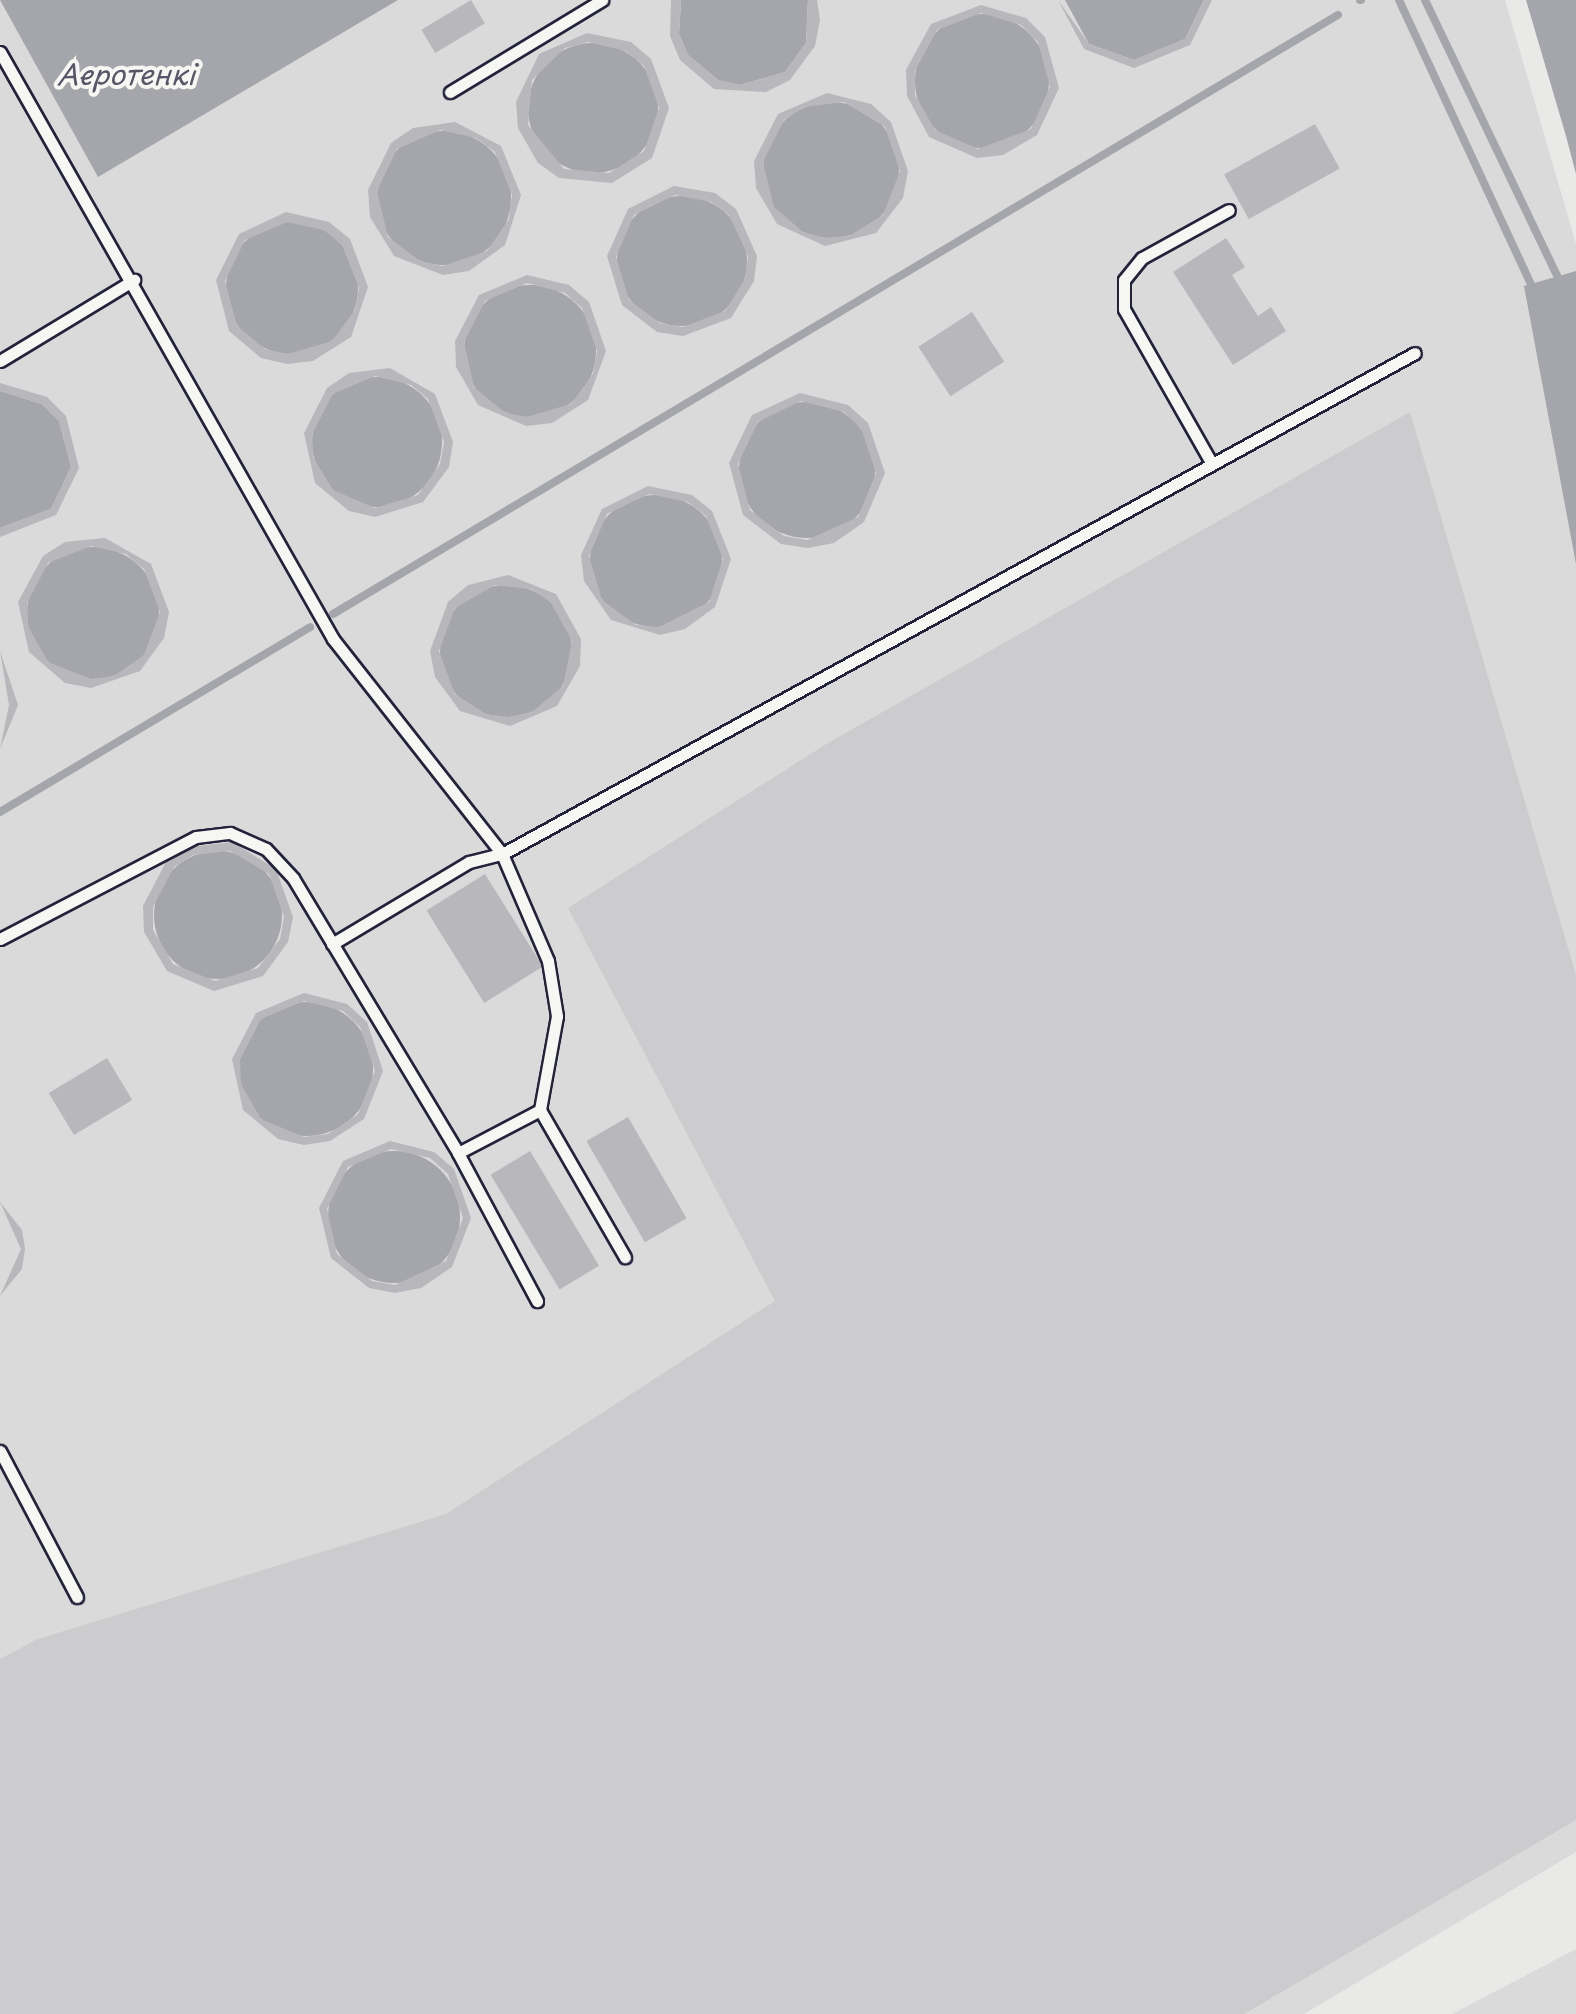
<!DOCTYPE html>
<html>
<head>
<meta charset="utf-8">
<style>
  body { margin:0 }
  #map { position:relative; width:1576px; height:2014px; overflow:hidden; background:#e9e9e7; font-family:"Playpen Sans",sans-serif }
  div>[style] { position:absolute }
  .built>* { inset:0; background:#dadada }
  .green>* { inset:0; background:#ccccce }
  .water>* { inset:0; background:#a5a5ac }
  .round { border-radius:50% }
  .stream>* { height:8px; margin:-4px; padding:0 4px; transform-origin:4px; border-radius:4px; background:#a5a5ac }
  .building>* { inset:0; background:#b8b8bc; transform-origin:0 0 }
  .roads { filter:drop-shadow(2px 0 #22223b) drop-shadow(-2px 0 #22223b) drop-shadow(0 2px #22223b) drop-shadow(0 -2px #22223b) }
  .lane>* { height:11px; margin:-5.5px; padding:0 5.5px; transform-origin:5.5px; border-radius:5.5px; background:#f6f6f2 }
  span { translate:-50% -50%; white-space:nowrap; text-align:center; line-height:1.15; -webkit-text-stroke:8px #f6f6f2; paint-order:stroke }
  .water-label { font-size:28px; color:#565668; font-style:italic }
</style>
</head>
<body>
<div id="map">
  <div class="built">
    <i style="clip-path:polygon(0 0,1505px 0,1576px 244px,1576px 1852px,1304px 2014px,0 2014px)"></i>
    <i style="clip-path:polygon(1576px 1949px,1576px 2014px,1452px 2014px)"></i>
  </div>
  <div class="green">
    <i style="clip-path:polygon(1410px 412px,1576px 975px,1576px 1820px,1244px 2014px,0 2014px,0 1659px,38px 1639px,446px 1514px,775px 1301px,568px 908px,828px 743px)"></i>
  </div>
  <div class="water">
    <i style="clip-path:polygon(0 0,398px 0,98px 177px)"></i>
    <i style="clip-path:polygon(681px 0,808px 0,806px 43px,785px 72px,740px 85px,718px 80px,688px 55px,679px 34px)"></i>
    <i style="clip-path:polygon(1065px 0,1204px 0,1185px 39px,1134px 60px,1089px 44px)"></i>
    <i style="clip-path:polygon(1526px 0,1576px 0,1576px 174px,1566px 136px)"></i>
    <i class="round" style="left:915px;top:14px;width:134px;height:134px"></i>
    <i class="round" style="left:528px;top:43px;width:130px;height:130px"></i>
    <i class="round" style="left:763px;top:102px;width:136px;height:136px"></i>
    <i class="round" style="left:377px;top:131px;width:134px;height:134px"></i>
    <i class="round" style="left:617px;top:196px;width:130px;height:130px"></i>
    <i class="round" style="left:226px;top:222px;width:132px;height:132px"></i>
    <i style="clip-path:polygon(1576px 271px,1576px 564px,1524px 286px)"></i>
    <i class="round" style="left:464px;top:285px;width:132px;height:132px"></i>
    <i class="round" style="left:312px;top:377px;width:130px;height:130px"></i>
    <i style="clip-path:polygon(0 391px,42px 404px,59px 421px,71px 467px,51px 509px,0 528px)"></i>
    <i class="round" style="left:739px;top:402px;width:136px;height:136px"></i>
    <i class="round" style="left:590px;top:495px;width:132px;height:132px"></i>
    <i class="round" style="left:27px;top:547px;width:132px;height:132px"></i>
    <i class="round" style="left:440px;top:585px;width:132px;height:132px"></i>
    <i class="round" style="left:154px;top:851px;width:128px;height:128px"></i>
    <i class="round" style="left:239px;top:1002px;width:134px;height:134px"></i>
    <i class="round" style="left:328px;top:1151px;width:132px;height:132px"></i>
  </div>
  <div class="stream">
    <i style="left:1360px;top:0;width:1px"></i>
    <i style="left:1399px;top:0;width:321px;rotate:65.1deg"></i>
    <i style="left:1425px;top:0;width:315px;rotate:64.4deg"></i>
    <i style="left:333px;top:614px;width:1170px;rotate:-30.8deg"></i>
    <i style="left:0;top:812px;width:361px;rotate:-30.8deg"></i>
  </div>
  <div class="building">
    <i style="left:471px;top:0;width:27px;height:58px;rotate:59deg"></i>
    <i style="clip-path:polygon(671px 0,681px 0,679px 34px,688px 55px,718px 80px,740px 85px,785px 72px,806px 43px,808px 0,817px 0,820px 20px,815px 46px,790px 80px,766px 92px,714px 89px,680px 60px,670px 36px)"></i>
    <i style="clip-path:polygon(1058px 0,1089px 44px,1134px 60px,1185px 39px,1204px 0,1212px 0,1190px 45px,1134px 68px,1084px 49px)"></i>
    <i style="clip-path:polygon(evenodd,981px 5px,1026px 18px,1045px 37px,1059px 88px,1037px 135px,1003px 155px,977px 158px,929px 137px,907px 96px,906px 70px,931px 24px,981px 5px,981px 13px,1021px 25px,1038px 42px,1050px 87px,1031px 129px,978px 149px,935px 130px,915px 95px,915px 71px,937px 30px,981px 13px)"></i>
    <i style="clip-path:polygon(evenodd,587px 33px,631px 42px,651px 59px,669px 108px,652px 158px,612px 183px,559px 178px,538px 163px,518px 128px,516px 102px,539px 54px,587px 33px,588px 42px,626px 51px,644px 66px,659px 108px,644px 151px,609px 173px,564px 169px,528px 125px,532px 80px,565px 48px,588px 42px)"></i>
    <i style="clip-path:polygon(evenodd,827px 93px,871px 104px,891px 122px,908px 171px,903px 198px,876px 233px,825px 246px,777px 224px,756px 188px,754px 161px,778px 114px,827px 93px,844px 102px,885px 127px,900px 171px,883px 215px,849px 236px,825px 238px,803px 232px,774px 207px,763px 162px,784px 120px,804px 107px,844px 102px)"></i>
    <i style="clip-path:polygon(evenodd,455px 122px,501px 146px,521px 195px,505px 245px,469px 271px,443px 275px,394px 256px,370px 217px,368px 190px,391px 143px,413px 128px,455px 122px,440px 130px,476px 138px,495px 152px,512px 195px,509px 219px,487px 251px,443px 266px,420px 261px,388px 237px,377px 191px,397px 149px,440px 130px)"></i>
    <i style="left:1315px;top:124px;width:51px;height:104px;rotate:61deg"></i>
    <i style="clip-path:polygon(evenodd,674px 186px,715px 193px,736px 209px,757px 256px,754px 281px,731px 318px,683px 336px,657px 332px,622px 305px,607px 256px,628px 209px,674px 186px,675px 195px,711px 202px,729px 215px,748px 256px,745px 279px,725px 311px,683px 327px,660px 323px,629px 300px,616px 257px,634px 215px,675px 195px)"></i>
    <i style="clip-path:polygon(evenodd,286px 212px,329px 222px,350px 239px,368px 287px,351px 337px,313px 361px,287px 364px,261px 358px,229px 331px,216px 280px,239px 234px,286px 212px,287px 222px,324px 230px,342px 245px,359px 288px,355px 310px,332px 341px,288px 354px,265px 349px,237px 326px,225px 281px,245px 240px,287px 222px)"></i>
    <i style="clip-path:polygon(1226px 238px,1245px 267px,1232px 275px,1258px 316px,1271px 307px,1286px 331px,1233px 365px,1173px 272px)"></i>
    <i style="clip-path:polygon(evenodd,527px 275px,569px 285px,589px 302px,606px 351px,588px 400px,552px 423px,526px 426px,478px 405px,456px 367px,455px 341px,479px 295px,527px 275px,527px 283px,565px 293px,582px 308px,597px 351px,593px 374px,571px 404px,526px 417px,504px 412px,474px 387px,464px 342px,485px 301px,527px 283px)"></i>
    <i style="left:972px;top:312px;width:59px;height:64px;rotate:57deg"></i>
    <i style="clip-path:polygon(evenodd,390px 368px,435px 394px,453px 442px,449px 467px,423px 502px,375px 517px,349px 511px,315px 483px,304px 433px,327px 388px,349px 373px,390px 368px,375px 376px,411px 385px,428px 399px,444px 442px,440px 464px,418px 495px,375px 508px,333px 490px,313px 457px,312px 434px,333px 394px,375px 376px)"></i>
    <i style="clip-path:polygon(0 383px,47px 397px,66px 416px,79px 468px,56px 515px,0 537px,0 528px,51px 509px,71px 467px,59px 421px,42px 404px,0 391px)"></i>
    <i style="clip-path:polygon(evenodd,800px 393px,848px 405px,868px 423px,885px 473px,864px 522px,834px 543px,808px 548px,781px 544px,743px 515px,729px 463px,752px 415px,800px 393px,801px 401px,844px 412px,861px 428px,876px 473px,858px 517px,807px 540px,784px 536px,750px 510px,738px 464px,758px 422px,801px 401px)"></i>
    <i style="clip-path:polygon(evenodd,648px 486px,692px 495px,712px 511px,731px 559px,715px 607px,685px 629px,660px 635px,611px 620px,584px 581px,581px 555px,602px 509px,648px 486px,649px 494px,688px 502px,706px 516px,723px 559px,709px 602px,659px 627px,636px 625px,602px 600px,589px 556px,607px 514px,649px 494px)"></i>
    <i style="clip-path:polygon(evenodd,105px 538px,151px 564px,169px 612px,164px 638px,140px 671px,91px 688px,65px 683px,29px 652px,18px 602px,43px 556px,65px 542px,105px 538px,91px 546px,126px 554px,144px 569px,160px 612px,144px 655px,114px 676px,91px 679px,48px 662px,28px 626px,27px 603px,48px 563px,91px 546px)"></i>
    <i style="clip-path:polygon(evenodd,508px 575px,556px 594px,581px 639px,580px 666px,557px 706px,510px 726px,460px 711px,435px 677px,430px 651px,448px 602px,468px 585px,508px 575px,495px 585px,531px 589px,550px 601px,572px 641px,563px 686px,532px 712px,509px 717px,486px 714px,455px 694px,439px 651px,455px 608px,495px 585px)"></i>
    <i style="clip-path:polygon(0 651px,18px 705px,0 749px,9px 705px)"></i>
    <i style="clip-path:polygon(evenodd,232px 842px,276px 869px,293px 917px,288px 942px,263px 976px,214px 991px,167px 971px,144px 932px,143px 906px,167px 860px,189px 847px,232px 842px,230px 851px,269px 874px,284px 917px,280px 939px,258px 968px,215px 981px,173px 964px,153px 930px,153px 907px,174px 867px,193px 855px,230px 851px)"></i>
    <i style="left:485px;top:874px;width:109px;height:69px;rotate:58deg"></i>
    <i style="clip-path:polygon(evenodd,304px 993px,347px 1004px,367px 1022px,383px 1071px,364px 1119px,330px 1141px,304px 1145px,278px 1139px,243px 1110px,232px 1059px,256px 1013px,304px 993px,304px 1001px,343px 1011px,360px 1027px,375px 1071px,358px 1114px,328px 1134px,304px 1137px,261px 1119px,241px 1084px,240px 1060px,261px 1019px,304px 1001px)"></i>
    <i style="left:107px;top:1058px;width:49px;height:68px;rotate:59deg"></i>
    <i style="left:628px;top:1117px;width:117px;height:48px;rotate:60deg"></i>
    <i style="clip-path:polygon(evenodd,390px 1141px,434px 1152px,454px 1169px,471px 1218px,452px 1267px,421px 1288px,395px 1293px,369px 1288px,331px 1258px,319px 1208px,343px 1161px,390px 1141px,391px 1149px,430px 1158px,448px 1174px,463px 1218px,446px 1261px,395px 1285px,372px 1281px,337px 1254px,327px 1209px,348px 1167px,391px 1149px)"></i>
    <i style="left:530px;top:1151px;width:134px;height:46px;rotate:59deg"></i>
    <i style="clip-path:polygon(0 1202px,22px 1230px,25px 1249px,22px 1269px,0 1296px,21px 1249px)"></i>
  </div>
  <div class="roads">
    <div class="lane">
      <i style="left:0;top:52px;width:675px;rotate:60.43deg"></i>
      <i style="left:333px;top:639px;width:273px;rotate:51.8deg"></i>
      <i style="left:502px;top:854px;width:116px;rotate:66.7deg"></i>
      <i style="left:548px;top:961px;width:56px;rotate:80.7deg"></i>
      <i style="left:557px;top:1016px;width:96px;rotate:100.3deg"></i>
      <i style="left:540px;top:1110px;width:170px;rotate:60deg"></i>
      <i style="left:450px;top:92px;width:178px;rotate:-31.2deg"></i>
      <i style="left:0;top:361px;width:157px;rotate:-31.2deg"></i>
      <i style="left:1212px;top:464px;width:178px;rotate:-119.6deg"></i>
      <i style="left:1124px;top:309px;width:29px;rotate:-90deg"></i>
      <i style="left:1124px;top:280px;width:28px;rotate:-51deg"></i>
      <i style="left:1142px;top:258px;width:99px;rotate:-28.9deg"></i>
      <i style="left:0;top:939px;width:221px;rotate:-27.5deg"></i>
      <i style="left:196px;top:837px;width:34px;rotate:-7deg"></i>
      <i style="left:230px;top:833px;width:39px;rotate:24deg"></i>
      <i style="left:266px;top:849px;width:40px;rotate:47deg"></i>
      <i style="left:293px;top:878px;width:321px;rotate:59deg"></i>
      <i style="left:458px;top:1153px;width:168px;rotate:61.9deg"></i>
      <i style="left:332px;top:944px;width:160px;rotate:-30.9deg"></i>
      <i style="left:469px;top:862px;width:34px;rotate:-14deg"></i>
      <i style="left:502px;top:854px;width:1041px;rotate:-28.76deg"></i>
      <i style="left:458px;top:1153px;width:93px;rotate:-27.7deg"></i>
      <i style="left:0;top:1451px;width:165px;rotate:62.2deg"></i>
    </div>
  </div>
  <div class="water-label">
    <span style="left:126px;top:74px">Аеротенкі</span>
  </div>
</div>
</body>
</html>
